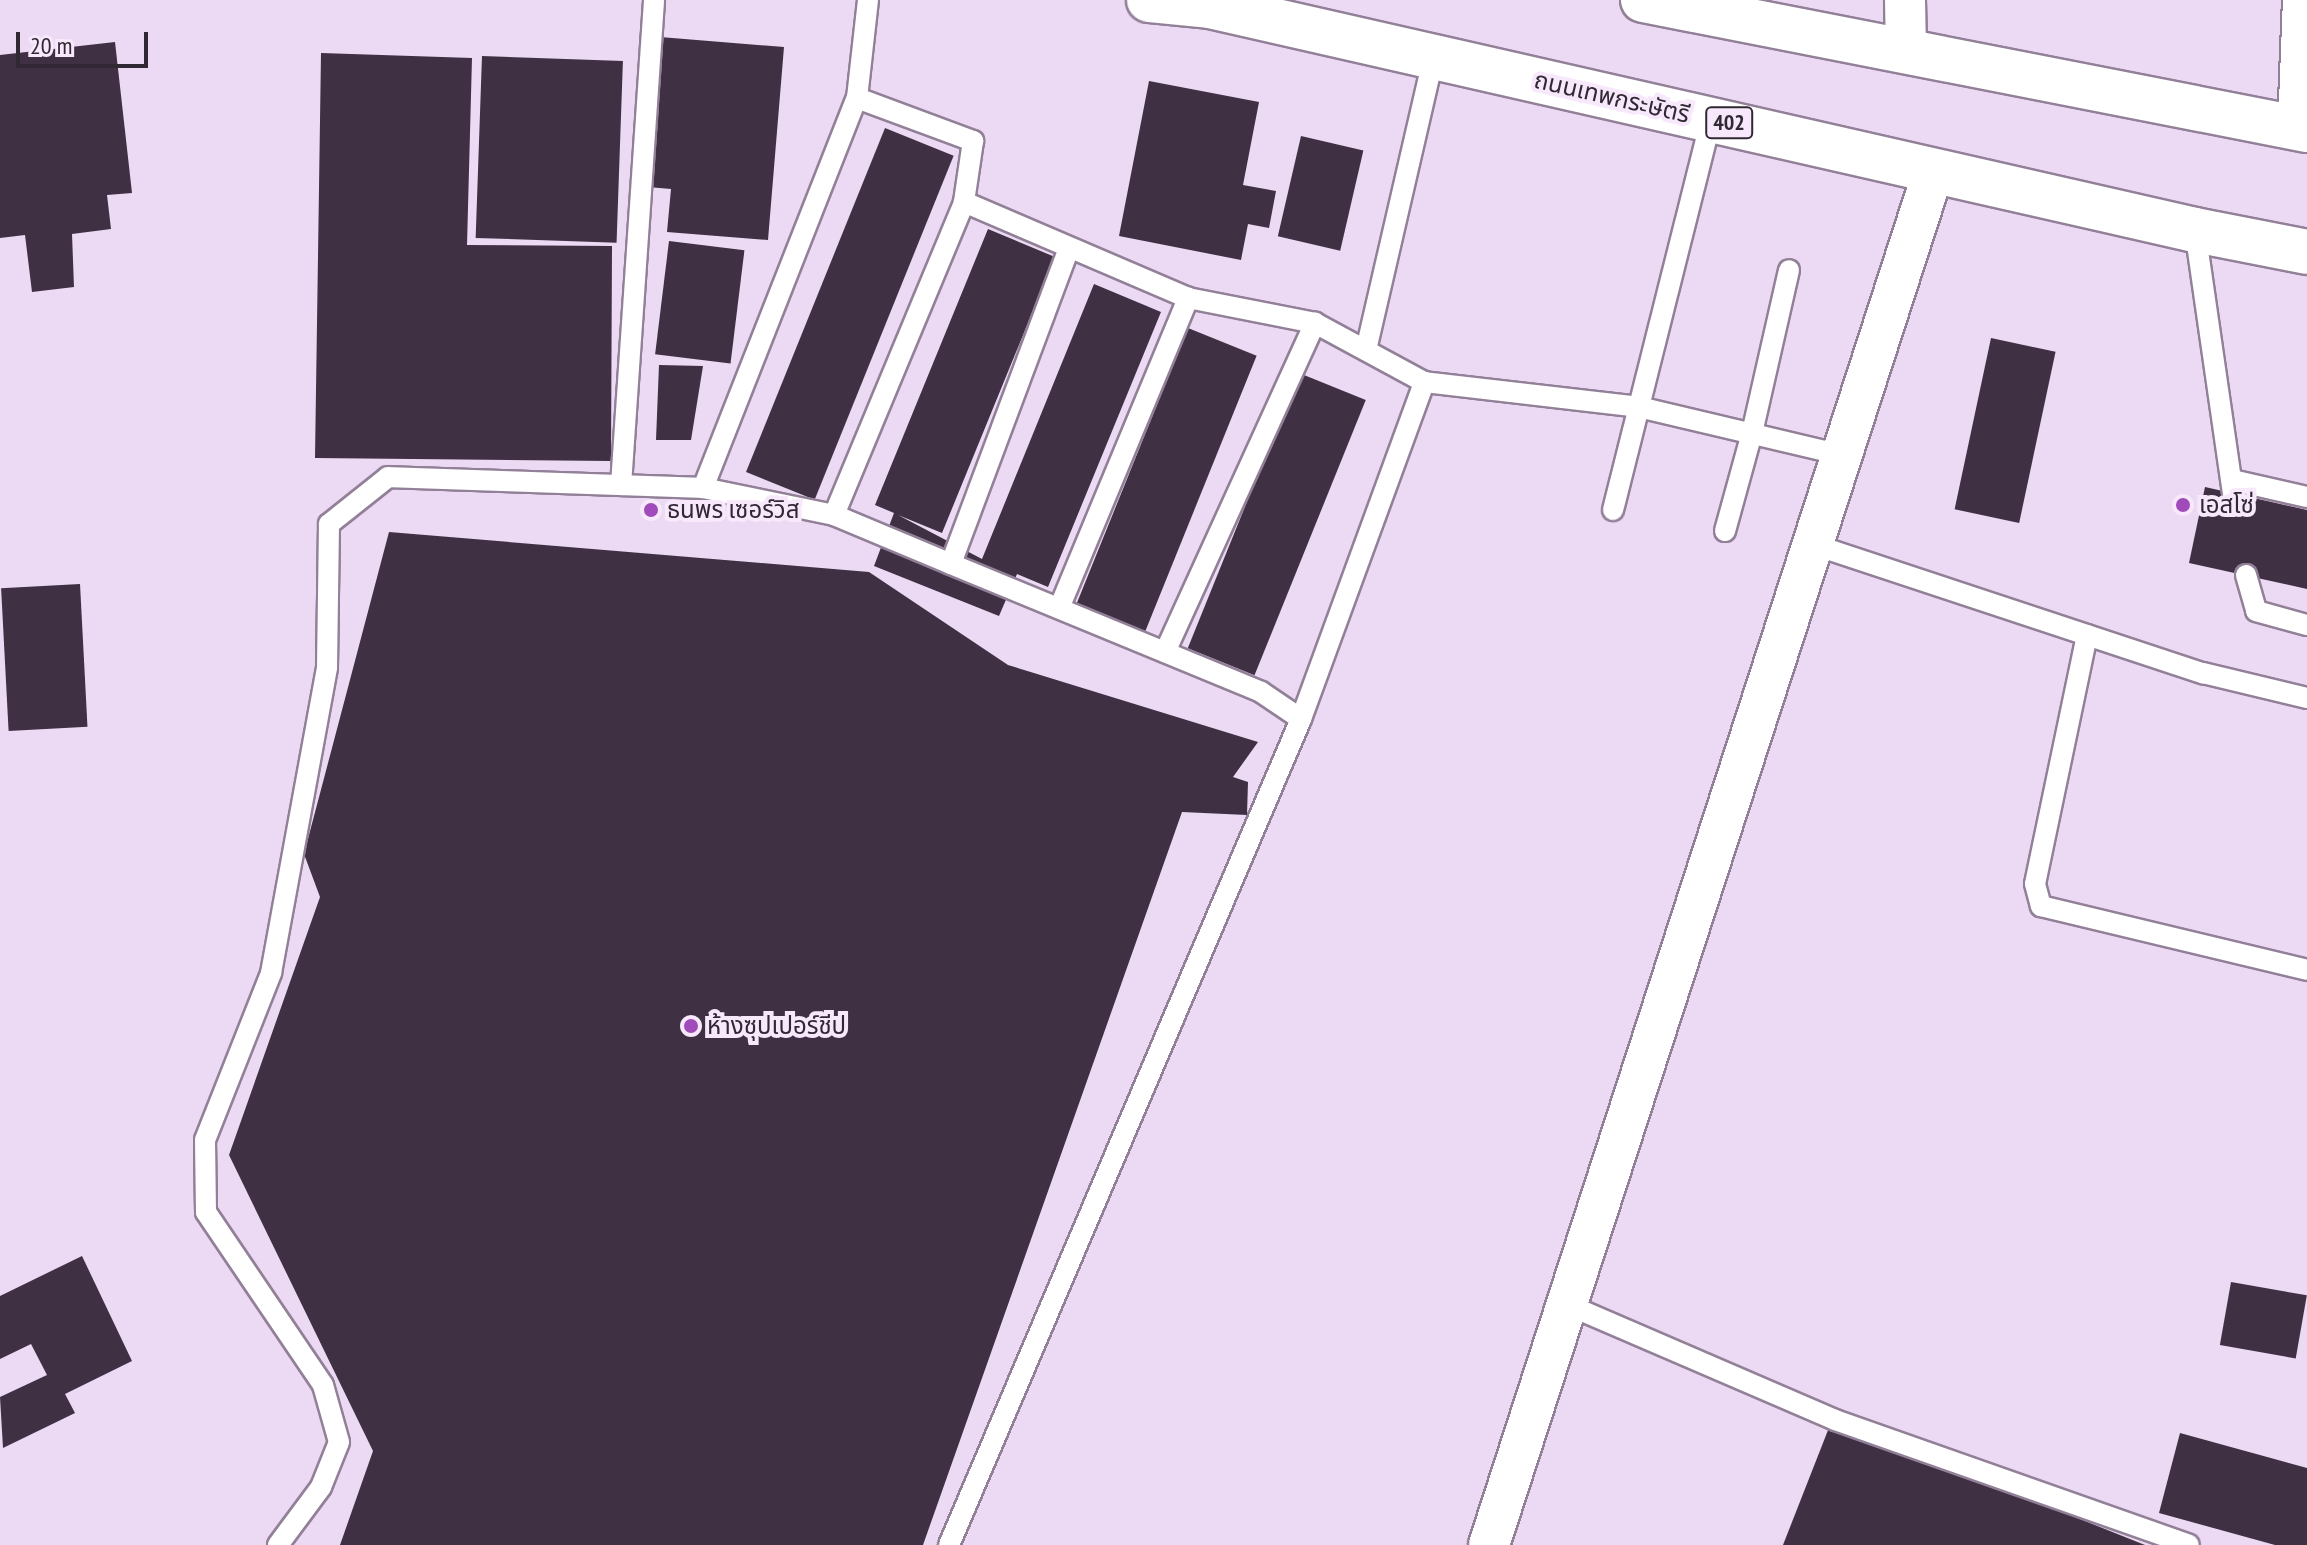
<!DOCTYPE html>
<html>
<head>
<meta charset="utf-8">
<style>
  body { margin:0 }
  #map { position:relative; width:2307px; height:1545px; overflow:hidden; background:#ecd9f3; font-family:"PT Sans Narrow","Noto Sans Thai",sans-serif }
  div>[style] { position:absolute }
  .building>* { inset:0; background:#3f3044; transform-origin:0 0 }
  .roads { filter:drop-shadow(2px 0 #928098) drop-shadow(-2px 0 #928098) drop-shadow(0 2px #928098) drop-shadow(0 -2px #928098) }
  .service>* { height:20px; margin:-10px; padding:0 10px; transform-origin:10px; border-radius:10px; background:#fff }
  .minor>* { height:40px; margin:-20px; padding:0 20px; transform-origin:20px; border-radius:20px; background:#fff }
  .primary>* { height:44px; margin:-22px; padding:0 22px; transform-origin:22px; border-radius:22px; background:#fff }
  .dots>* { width:22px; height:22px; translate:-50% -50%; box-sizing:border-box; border:4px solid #f7e8fc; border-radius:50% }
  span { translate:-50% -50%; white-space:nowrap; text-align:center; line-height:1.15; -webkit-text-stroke:8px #f7e8fc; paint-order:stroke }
  .shield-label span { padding:2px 6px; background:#f7e8fc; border:2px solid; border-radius:6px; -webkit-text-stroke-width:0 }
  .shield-label { font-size:22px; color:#302832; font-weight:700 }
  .street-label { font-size:24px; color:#302832 }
  .poi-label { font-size:24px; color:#302832 }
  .left { translate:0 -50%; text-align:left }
  .scale { position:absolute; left:16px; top:32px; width:132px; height:36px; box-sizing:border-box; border:4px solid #302832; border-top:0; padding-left:10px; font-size:24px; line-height:28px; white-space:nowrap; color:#302832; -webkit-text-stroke:6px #f7e8fc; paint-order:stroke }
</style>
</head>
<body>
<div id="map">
  <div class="building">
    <i style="clip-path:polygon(660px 37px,784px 47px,768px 240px,667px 232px,671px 189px,648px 187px)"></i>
    <i style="clip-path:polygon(115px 42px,132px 193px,107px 195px,111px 229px,72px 234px,74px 287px,32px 292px,25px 235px,0 238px,0 55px)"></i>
    <i style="clip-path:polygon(321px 53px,472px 58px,467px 245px,612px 246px,611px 461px,315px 458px)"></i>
    <i style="left:482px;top:56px;width:141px;height:182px;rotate:2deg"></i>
    <i style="clip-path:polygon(1149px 81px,1259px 102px,1243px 185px,1276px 191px,1269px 228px,1248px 224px,1241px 260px,1119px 236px)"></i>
    <i style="left:885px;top:128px;width:74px;height:371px;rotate:22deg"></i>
    <i style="left:1301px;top:136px;width:64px;height:103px;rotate:13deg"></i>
    <i style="clip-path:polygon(988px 229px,1055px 257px,942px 533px,898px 515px,982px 559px,1094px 284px,1161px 312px,1048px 587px,1017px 574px,999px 616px,874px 566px,894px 513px,875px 505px)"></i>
    <i style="left:669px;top:241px;width:76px;height:114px;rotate:7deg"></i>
    <i style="left:1188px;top:328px;width:74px;height:298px;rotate:22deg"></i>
    <i style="left:1991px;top:338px;width:66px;height:175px;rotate:12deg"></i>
    <i style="clip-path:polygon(659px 365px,703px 366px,691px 440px,656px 440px)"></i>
    <i style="left:1299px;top:373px;width:72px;height:297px;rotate:22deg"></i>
    <i style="clip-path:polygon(2205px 487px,2307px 510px,2307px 589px,2189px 563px)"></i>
    <i style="clip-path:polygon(389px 532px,869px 572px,1008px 665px,1258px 742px,1233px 777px,1248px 782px,1247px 815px,1182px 812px,923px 1545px,340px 1545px,373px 1451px,229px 1155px,320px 897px,304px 854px)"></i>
    <i style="left:80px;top:584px;width:143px;height:79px;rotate:87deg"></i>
    <i style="clip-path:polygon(82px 1256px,132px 1361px,65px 1394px,75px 1413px,3px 1448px,0 1397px,47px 1375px,31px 1344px,0 1359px,0 1296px)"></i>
    <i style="left:2231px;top:1282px;width:77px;height:64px;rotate:10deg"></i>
    <i style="clip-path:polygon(1832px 1420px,2145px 1545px,1783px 1545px)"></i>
    <i style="clip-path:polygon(2180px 1433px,2307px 1468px,2307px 1545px,2275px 1545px,2159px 1513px)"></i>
  </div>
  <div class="roads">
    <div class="service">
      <i style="left:868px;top:0;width:99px;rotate:96.4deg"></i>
      <i style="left:857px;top:98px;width:124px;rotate:20.3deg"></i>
      <i style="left:973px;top:141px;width:62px;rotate:98.4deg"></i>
      <i style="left:964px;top:202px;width:244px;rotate:23.2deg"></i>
      <i style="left:1188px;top:298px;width:129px;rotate:11.1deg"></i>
      <i style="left:1315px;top:323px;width:124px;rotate:28.4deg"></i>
      <i style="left:1424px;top:382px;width:216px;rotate:6.6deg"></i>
      <i style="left:1639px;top:407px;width:209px;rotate:13.3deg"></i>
      <i style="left:2195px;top:230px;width:266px;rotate:81.8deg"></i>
      <i style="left:1069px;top:248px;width:337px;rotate:110.5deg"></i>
      <i style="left:951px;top:564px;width:335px;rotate:22.4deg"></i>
      <i style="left:1261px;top:692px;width:48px;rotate:34deg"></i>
      <i style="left:1301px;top:719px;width:359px;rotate:-69.9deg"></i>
      <i style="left:1366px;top:350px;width:302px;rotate:-77deg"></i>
      <i style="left:2232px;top:480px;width:77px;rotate:12.8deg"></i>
      <i style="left:621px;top:485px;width:486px;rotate:-86.1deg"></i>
      <i style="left:703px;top:488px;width:134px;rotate:11.6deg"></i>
      <i style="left:834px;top:515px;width:127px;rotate:22.7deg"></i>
      <i style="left:1613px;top:510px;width:403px;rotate:-75.9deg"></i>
      <i style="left:834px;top:515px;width:339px;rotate:-67.4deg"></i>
      <i style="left:1725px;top:531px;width:102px;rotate:-74.6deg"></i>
      <i style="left:1752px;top:433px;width:167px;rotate:-77.2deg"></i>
      <i style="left:1815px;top:545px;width:409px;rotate:18.3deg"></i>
      <i style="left:2203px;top:673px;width:107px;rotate:13.5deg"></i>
      <i style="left:2246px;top:575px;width:37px;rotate:74deg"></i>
      <i style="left:2256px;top:611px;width:53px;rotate:15.4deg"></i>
      <i style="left:1060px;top:606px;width:334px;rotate:-67.4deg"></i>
      <i style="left:2087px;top:635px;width:254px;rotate:101.8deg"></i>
      <i style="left:2035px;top:884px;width:23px;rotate:75deg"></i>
      <i style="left:2041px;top:906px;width:274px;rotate:13.5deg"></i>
      <i style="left:1165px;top:652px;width:362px;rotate:-65.5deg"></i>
      <i style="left:1566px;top:1304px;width:293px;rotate:23.3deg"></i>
      <i style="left:1835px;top:1420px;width:375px;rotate:19.4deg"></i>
      <i style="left:278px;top:1545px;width:72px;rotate:-53.4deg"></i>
      <i style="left:321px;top:1487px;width:48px;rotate:-68.2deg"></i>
      <i style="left:339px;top:1442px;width:59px;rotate:-105.7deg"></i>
      <i style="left:323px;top:1385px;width:209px;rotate:-124.1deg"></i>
      <i style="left:206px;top:1212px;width:72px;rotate:-90.8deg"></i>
      <i style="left:205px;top:1140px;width:180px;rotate:-68.4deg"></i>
      <i style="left:271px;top:973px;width:311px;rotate:-79.6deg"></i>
      <i style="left:327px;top:667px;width:143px;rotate:-89.2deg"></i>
      <i style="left:329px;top:524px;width:75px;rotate:-38.5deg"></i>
      <i style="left:388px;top:477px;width:315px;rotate:2deg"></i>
      <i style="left:703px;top:488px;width:419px;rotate:-68.5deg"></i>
      <i style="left:949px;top:1545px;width:898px;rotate:-66.92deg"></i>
    </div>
    <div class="minor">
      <i style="left:1905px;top:0;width:50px;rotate:88.9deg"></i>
      <i style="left:2298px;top:129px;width:129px;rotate:-87.8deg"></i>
      <i style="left:1489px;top:1545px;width:1445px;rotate:-72.07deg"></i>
    </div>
    <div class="primary">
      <i style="left:1149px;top:0;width:61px;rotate:5.6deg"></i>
      <i style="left:1210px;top:6px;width:1010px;rotate:12.81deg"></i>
      <i style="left:2195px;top:230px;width:114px;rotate:11.1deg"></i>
      <i style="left:1643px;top:0;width:677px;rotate:11.08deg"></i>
    </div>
  </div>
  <div class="dots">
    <i style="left:2183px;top:505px;background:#a04bb9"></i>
    <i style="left:651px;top:510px;background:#a04bb9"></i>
    <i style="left:691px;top:1026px;background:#a04bb9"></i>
  </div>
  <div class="shield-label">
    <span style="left:1729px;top:123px">402</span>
  </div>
  <div class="street-label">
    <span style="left:1612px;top:97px;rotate:13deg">ถนนเทพกระษัตรี</span>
  </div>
  <div class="poi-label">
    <span class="left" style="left:2199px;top:505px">เอสโซ่</span>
    <span class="left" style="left:667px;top:510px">ธนพร เซอร์วิส</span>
    <span class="left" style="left:707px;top:1026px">ห้างซุปเปอร์ชีป</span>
  </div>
  <div class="scale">20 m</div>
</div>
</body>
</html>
